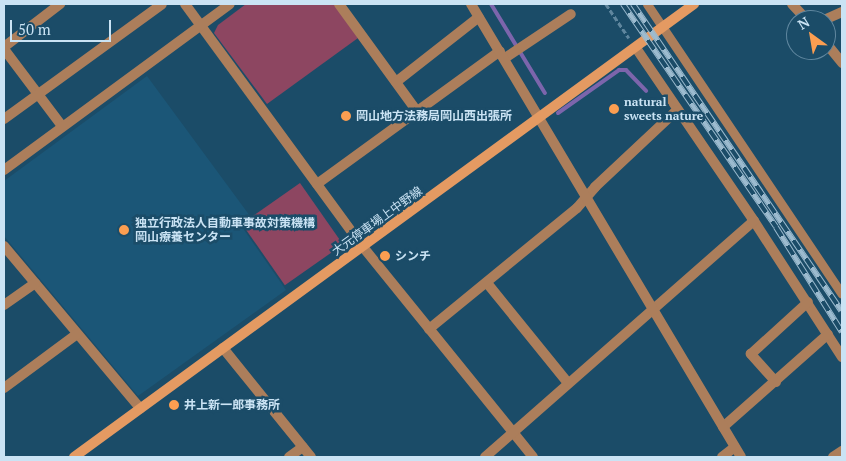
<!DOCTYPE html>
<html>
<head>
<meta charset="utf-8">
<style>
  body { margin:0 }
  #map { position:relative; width:846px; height:461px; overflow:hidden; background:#1b4c68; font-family:"PT Serif","Noto Sans JP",serif }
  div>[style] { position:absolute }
  .built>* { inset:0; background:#1b5677 }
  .green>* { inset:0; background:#8d4661; transform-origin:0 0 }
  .stream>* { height:4px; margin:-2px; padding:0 2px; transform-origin:2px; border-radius:2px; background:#7c65ac }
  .path>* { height:2.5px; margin-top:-1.25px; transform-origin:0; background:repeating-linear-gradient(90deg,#5f869e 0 5px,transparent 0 7.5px) }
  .pedestrian>* { height:9px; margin:-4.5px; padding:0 4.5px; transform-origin:4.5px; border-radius:4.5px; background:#ac7e5b }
  .minor>* { height:10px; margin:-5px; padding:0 5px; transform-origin:5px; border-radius:5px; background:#ac7e5b }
  .tertiary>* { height:10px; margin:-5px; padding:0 5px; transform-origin:5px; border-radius:5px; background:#ac7e5b }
  .secondary>* { height:10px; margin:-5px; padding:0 5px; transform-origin:5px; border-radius:5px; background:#e49a62 }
  .rail>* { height:5.5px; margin-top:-2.75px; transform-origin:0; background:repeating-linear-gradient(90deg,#1b4c68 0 11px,#9cbbcf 0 22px); box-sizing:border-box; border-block:1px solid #9cbbcf }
  .dots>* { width:14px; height:14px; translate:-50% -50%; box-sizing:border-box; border:2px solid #1b4c68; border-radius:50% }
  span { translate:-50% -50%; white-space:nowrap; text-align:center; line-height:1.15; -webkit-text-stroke:5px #1b4c68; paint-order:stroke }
  .poi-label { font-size:12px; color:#cae3f4; font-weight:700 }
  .left { translate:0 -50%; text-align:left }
  .street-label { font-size:12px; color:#cae3f4 }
  .frame { position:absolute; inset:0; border:5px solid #cae3f4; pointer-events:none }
  .north { position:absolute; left:786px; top:10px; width:50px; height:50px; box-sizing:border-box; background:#1b4c68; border:1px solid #6188a0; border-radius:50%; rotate:328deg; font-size:14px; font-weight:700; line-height:20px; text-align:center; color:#cae3f4 }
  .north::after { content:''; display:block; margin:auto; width:18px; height:22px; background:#fb9e51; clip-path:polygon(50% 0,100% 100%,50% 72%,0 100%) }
  .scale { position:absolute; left:10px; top:20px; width:101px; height:22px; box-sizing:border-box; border:2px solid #cae3f4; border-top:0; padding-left:6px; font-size:15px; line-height:18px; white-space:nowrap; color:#cae3f4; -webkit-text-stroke:4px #1b4c68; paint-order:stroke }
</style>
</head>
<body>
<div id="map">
  <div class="built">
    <i style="clip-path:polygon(147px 76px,250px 216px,240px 224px,286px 290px,138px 396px,4px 236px,4px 181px)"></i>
  </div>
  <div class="green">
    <i style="clip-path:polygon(246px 4px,334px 4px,358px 38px,267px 104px,214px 33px,218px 25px)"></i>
    <i style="left:300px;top:183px;width:75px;height:71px;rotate:55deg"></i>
  </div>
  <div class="stream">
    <i style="left:491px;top:4px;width:104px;rotate:58.8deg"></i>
    <i style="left:558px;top:113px;width:75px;rotate:-35.2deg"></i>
    <i style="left:619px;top:70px;width:7px"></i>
    <i style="left:626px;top:70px;width:29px;rotate:46deg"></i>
  </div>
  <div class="path">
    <i style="left:606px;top:4px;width:41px;rotate:55.9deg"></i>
  </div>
  <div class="pedestrian">
    <i style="left:647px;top:4px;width:349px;rotate:56.1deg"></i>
  </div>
  <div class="minor">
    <i style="left:185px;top:4px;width:301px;rotate:53.8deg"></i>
    <i style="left:363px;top:247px;width:270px;rotate:51deg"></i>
    <i style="left:339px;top:4px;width:131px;rotate:54deg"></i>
    <i style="left:792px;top:4px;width:22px;rotate:47deg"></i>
    <i style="left:824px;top:20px;width:20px;rotate:-24deg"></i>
    <i style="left:826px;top:43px;width:26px;rotate:51deg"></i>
    <i style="left:4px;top:47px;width:71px;rotate:-37.5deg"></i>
    <i style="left:636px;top:48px;width:209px;rotate:55.7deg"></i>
    <i style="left:754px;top:221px;width:162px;rotate:57.1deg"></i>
    <i style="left:4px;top:49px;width:96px;rotate:53deg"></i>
    <i style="left:505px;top:58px;width:79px;rotate:-33.7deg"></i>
    <i style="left:396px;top:82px;width:105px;rotate:-38.1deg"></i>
    <i style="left:4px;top:119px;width:195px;rotate:-36deg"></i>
    <i style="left:4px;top:170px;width:280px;rotate:-36.3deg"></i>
    <i style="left:317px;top:184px;width:226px;rotate:-36deg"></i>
    <i style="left:4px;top:246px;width:212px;rotate:50deg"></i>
    <i style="left:487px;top:283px;width:129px;rotate:51deg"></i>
    <i style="left:4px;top:305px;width:38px;rotate:-35deg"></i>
    <i style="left:429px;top:329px;width:191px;rotate:-39.3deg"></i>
    <i style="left:577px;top:208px;width:28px;rotate:-49deg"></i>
    <i style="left:595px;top:187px;width:112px;rotate:-43.2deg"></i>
    <i style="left:223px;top:348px;width:140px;rotate:51.1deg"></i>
    <i style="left:776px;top:382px;width:38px;rotate:-132deg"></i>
    <i style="left:751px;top:354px;width:77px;rotate:-42.4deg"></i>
    <i style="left:4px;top:388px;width:91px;rotate:-36.5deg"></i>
    <i style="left:723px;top:427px;width:140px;rotate:-41.5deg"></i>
    <i style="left:289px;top:457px;width:17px;rotate:-36deg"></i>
    <i style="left:485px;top:457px;width:358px;rotate:-41.3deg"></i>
    <i style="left:722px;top:457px;width:16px;rotate:-38deg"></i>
    <i style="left:833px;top:457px;width:11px;rotate:-34deg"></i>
  </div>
  <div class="tertiary">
    <i style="left:471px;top:4px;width:527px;rotate:59.2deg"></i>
  </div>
  <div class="secondary">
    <i style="left:74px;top:457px;width:768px;rotate:-36.15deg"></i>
  </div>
  <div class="rail">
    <i style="left:623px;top:4px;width:270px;rotate:55.5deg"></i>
    <i style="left:776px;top:227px;width:124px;rotate:57.8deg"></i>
    <i style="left:633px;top:4px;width:371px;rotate:55.8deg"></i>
  </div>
  <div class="dots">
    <i style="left:614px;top:109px;background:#fb9e51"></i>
    <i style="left:346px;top:116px;background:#fb9e51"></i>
    <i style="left:124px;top:230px;background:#fb9e51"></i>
    <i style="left:385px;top:256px;background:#fb9e51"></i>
    <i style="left:174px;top:405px;background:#fb9e51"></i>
  </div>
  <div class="poi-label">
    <span class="left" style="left:624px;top:109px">natural<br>sweets nature</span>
    <span class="left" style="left:356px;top:116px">岡山地方法務局岡山西出張所</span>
    <span class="left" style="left:135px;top:230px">独立行政法人自動車事故対策機構<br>岡山療養センター</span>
    <span class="left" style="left:395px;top:256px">シンチ</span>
    <span class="left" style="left:184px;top:405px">井上新一郎事務所</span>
  </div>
  <div class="street-label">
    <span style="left:377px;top:221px;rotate:-36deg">大元停車場上中野線</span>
  </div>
  <div class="frame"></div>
  <div class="north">N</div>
  <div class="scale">50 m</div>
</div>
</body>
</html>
